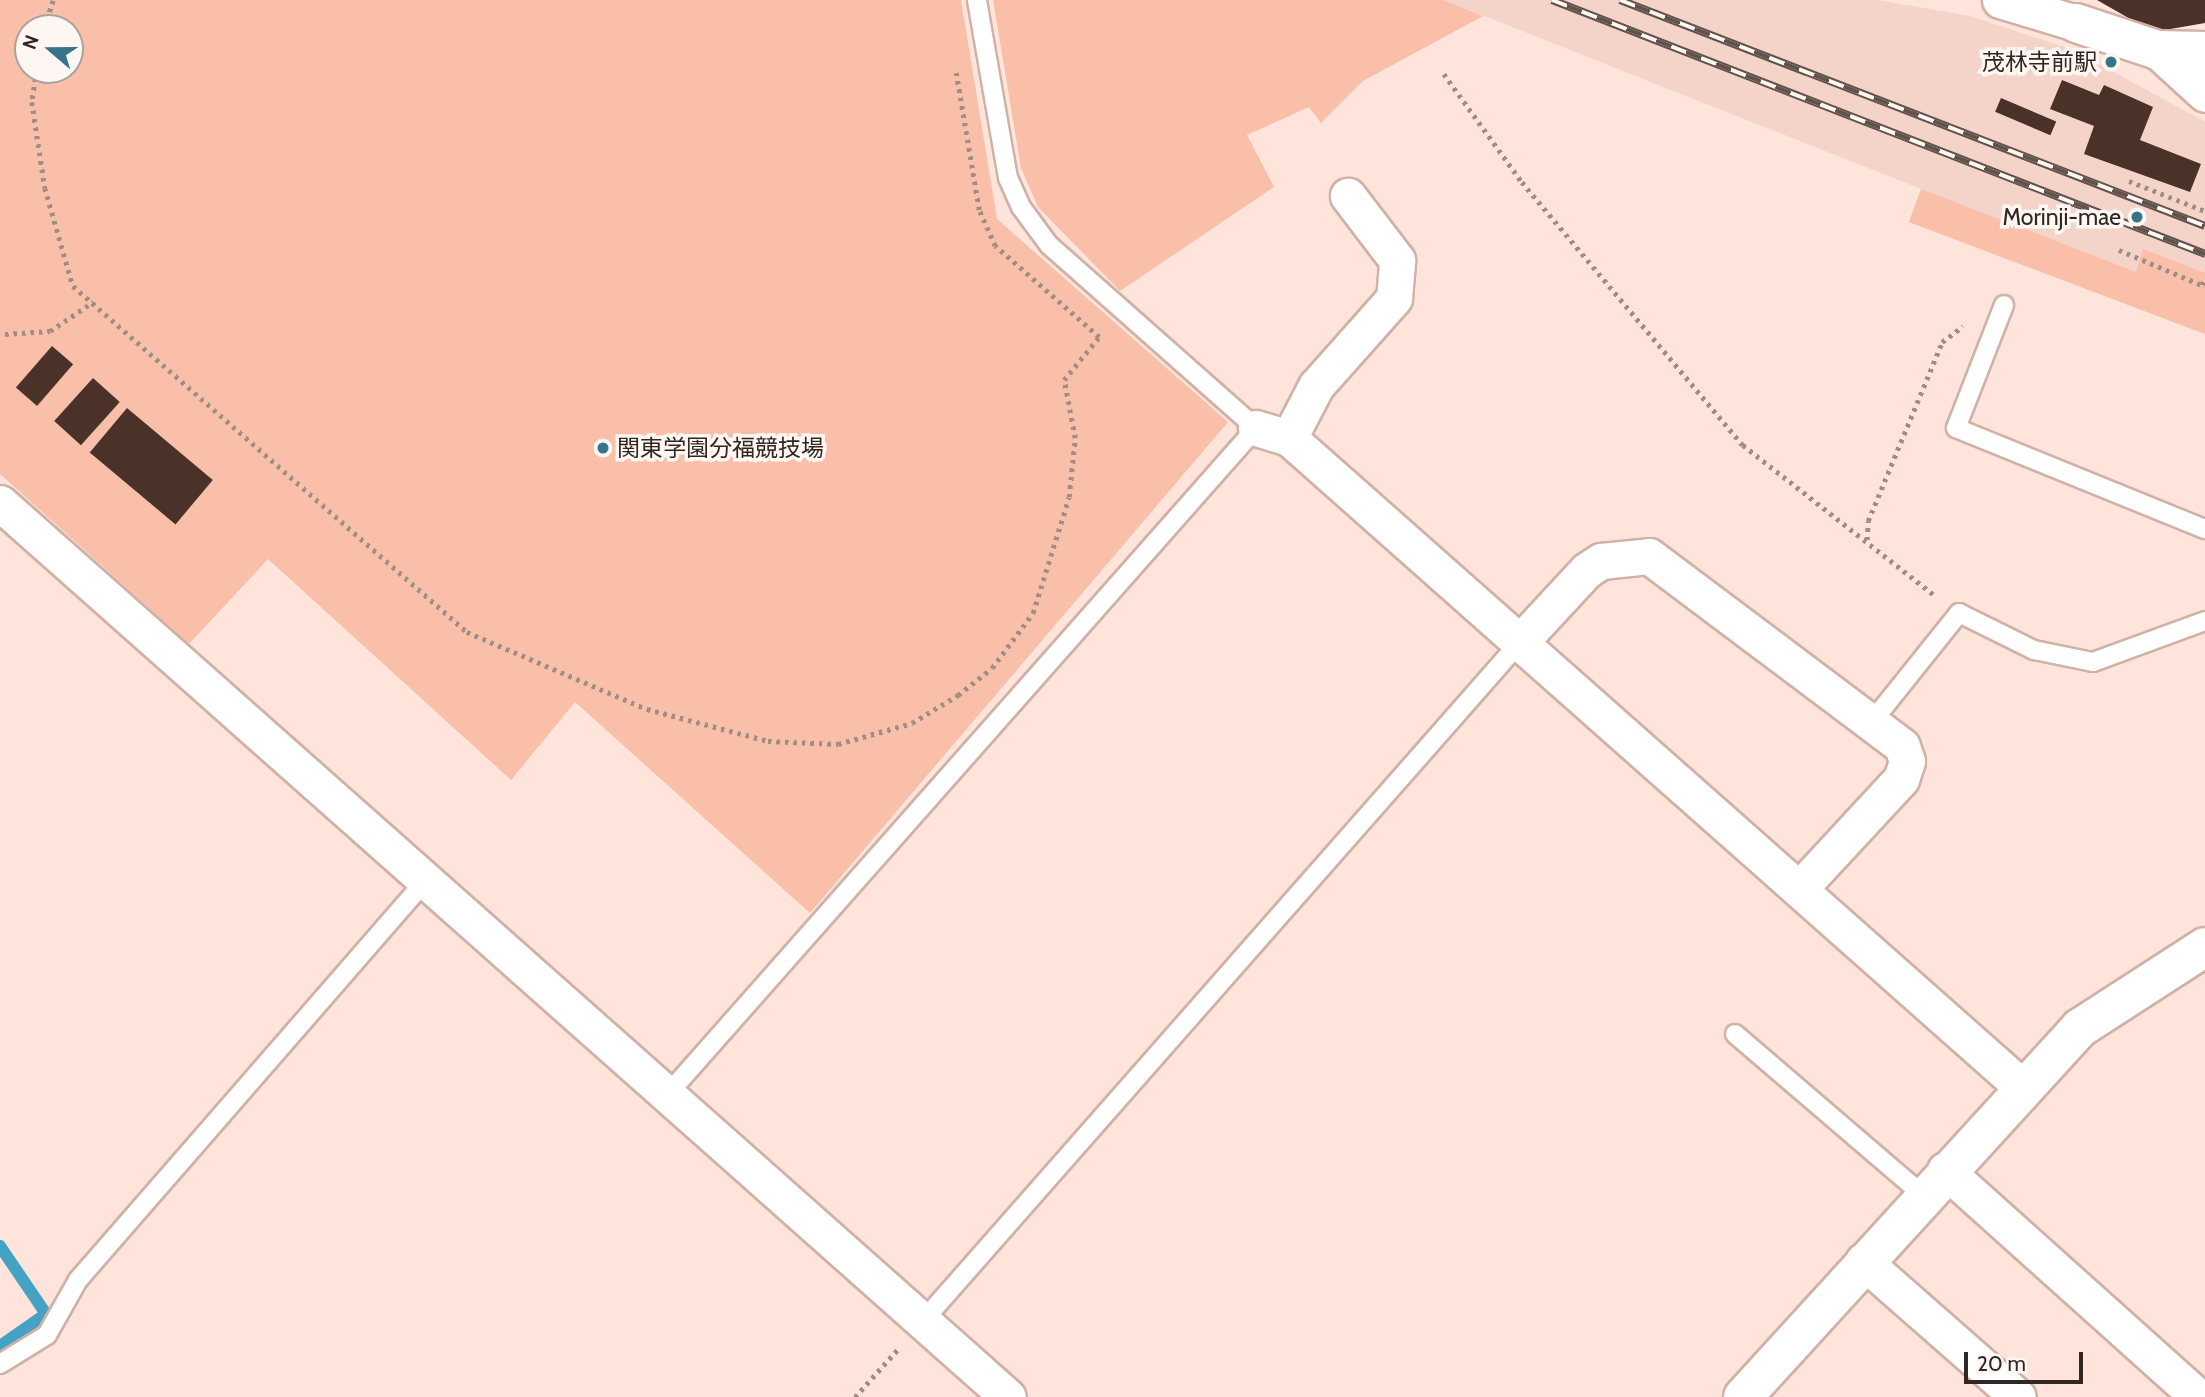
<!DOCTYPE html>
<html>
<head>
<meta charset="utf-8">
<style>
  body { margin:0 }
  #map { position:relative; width:2205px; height:1397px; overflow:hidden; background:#fee4da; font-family:Cabin,"Noto Sans JP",sans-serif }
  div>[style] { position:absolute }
  .built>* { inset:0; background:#f4d4c9 }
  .green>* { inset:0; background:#f9bfa9 }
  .stream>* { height:12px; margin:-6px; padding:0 6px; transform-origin:6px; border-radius:6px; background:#44a3c4 }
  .building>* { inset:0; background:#4b3229; transform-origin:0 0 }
  .path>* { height:4.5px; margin-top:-2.25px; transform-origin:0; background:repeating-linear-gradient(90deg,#a08d86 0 3.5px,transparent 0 8.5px) }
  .roads { filter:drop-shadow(2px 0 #d0b1a6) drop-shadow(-2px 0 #d0b1a6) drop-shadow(0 2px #d0b1a6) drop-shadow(0 -2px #d0b1a6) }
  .service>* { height:18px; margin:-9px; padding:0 9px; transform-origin:9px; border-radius:9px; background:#fff }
  .minor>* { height:35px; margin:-17.5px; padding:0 17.5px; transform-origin:17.5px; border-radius:17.5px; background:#fff }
  .tertiary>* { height:38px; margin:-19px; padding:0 19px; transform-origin:19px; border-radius:19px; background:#fff }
  .rail>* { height:8px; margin-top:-4px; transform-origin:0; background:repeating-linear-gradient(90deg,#fdf6f3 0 16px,#60524c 0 32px); box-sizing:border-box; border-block:2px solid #60524c }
  .dots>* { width:19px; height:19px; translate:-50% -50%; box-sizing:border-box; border:4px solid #fdf6f3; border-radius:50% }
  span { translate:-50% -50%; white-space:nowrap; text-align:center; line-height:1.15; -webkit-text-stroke:7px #fdf6f3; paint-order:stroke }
  .poi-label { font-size:23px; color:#312621 }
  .right { translate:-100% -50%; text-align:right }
  .left { translate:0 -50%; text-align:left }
  .north { position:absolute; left:14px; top:14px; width:70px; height:70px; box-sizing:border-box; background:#fdf6f3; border:2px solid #aba39f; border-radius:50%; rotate:290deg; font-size:19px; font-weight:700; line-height:28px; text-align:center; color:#312621 }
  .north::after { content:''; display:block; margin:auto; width:24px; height:32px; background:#367489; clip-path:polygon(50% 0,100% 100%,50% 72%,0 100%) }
  .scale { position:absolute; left:1964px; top:1352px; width:119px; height:32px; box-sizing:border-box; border:4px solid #312621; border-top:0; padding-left:9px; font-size:21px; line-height:24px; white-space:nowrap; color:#312621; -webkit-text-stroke:5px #fdf6f3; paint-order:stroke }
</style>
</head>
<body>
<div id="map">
  <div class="built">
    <i style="clip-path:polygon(1444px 0,1878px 0,1970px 16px,2074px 50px,2205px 122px,2205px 334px,1909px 222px,1921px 189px)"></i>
  </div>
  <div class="green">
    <i style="clip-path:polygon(evenodd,0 0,961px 0,997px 219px,1228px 422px,810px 913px,575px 702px,511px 780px,268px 559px,189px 644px,0 474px,0 0,28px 28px,70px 28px,70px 70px,28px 70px,28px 28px)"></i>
    <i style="clip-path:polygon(993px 0,1444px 0,1483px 16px,1363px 81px,1321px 123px,1309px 107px,1247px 135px,1274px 187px,1120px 291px,1038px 207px,1021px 168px)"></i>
    <i style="clip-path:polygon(1921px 189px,2136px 272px,2143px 249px,2205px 273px,2205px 334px,1909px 222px)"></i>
  </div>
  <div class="stream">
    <i style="left:0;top:1246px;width:82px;rotate:55.9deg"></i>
    <i style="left:46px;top:1314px;width:56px;rotate:145.2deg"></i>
  </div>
  <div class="building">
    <i style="clip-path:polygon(2097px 0,2205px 0,2205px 23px,2153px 32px)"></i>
    <i style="clip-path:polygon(2062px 80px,2099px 95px,2104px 85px,2153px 107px,2140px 140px,2201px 164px,2190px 192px,2084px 154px,2094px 126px,2050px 109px)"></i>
    <i style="left:2001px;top:98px;width:60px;height:15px;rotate:23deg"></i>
    <i style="left:52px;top:346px;width:28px;height:55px;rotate:41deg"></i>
    <i style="left:93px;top:378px;width:36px;height:58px;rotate:42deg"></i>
    <i style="left:127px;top:408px;width:112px;height:58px;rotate:40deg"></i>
  </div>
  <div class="path">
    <i style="left:44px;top:28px;width:29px;rotate:-72deg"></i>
    <i style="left:37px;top:70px;width:32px;rotate:99deg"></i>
    <i style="left:32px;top:102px;width:87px;rotate:81.4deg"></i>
    <i style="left:45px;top:188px;width:102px;rotate:74.1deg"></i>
    <i style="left:73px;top:286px;width:524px;rotate:41.29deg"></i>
    <i style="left:467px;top:632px;width:196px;rotate:23.2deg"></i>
    <i style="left:647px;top:709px;width:125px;rotate:14.8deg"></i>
    <i style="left:768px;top:741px;width:70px;rotate:2.5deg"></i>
    <i style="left:838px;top:744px;width:77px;rotate:-15.8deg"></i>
    <i style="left:912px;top:723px;width:54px;rotate:-31.3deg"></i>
    <i style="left:958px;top:695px;width:43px;rotate:-38.5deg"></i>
    <i style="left:992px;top:668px;width:69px;rotate:-53.3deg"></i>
    <i style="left:1033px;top:613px;width:121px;rotate:-72.8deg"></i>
    <i style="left:1069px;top:497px;width:59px;rotate:-84.2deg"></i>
    <i style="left:1075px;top:438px;width:59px;rotate:-100.7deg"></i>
    <i style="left:1064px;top:380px;width:55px;rotate:-50.9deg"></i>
    <i style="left:1099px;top:337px;width:138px;rotate:-138.8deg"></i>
    <i style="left:995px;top:246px;width:39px;rotate:-114deg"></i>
    <i style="left:979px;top:210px;width:139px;rotate:-99.5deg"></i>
    <i style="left:1444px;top:74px;width:133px;rotate:54.2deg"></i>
    <i style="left:1522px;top:182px;width:344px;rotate:50deg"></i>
    <i style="left:1743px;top:445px;width:246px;rotate:38.1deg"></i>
    <i style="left:2129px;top:181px;width:82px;rotate:21.5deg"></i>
    <i style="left:2119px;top:250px;width:90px;rotate:22.9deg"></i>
    <i style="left:2202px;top:285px;width:8px;rotate:-67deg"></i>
    <i style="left:5px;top:334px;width:45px;rotate:-3.8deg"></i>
    <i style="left:50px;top:331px;width:52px;rotate:-34deg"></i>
    <i style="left:1867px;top:540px;width:19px;rotate:-87deg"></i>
    <i style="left:1868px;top:521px;width:194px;rotate:-67.5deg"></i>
    <i style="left:1942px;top:342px;width:26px;rotate:-37deg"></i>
    <i style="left:855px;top:1397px;width:64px;rotate:-48.1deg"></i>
  </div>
  <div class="roads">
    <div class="service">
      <i style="left:2004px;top:305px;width:132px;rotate:111.3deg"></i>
      <i style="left:1956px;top:428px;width:269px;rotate:22.1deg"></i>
      <i style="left:1871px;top:723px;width:141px;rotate:-51.3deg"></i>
      <i style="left:1959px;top:613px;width:84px;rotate:26.3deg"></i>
      <i style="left:2034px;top:650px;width:60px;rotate:11.5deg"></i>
      <i style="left:2093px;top:662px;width:119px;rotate:-20.1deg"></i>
      <i style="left:1735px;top:1034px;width:248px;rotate:40.6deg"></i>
      <i style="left:667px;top:1095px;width:890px;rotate:-48.55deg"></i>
      <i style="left:1256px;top:428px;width:276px;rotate:-138.5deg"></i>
      <i style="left:1049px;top:245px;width:47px;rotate:-126.4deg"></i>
      <i style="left:1021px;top:207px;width:32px;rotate:-114deg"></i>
      <i style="left:1008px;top:178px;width:181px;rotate:-99.9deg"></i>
      <i style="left:922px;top:1322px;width:906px;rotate:-48.67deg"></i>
      <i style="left:0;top:1364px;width:55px;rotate:-31.7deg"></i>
      <i style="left:47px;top:1335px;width:63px;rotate:-60.6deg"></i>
      <i style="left:78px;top:1280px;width:532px;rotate:-48.97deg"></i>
    </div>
    <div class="minor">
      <i style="left:2000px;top:0;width:79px;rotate:16.8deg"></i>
      <i style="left:2157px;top:50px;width:65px;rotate:42.5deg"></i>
      <i style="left:1256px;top:428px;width:34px;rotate:17deg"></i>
      <i style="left:1289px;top:438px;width:978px;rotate:41.52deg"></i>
      <i style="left:1289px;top:438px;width:59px;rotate:-62.6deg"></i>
      <i style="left:1316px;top:386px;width:118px;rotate:-48.4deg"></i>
      <i style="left:1394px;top:298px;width:38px;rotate:-85deg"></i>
      <i style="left:1397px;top:260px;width:81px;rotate:-127.4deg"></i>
      <i style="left:0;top:503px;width:1347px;rotate:41.57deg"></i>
      <i style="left:1520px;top:642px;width:98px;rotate:-47.1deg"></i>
      <i style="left:1587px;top:570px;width:17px;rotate:-33deg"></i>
      <i style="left:1601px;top:561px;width:48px;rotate:-5.9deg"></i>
      <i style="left:1649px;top:556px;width:316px;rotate:36.9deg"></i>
      <i style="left:1902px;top:746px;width:16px;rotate:72deg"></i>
      <i style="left:1907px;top:761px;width:19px;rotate:108deg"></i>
      <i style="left:1901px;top:779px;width:150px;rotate:132.8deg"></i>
      <i style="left:1945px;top:1170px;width:340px;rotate:41.9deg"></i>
      <i style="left:1863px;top:1261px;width:206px;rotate:41.3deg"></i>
    </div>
    <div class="tertiary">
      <i style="left:2076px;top:23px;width:85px;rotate:18.4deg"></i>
      <i style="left:2157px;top:50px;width:48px;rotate:1.2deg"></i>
      <i style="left:1743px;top:1397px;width:500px;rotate:-47.6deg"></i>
      <i style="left:2080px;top:1028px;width:149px;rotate:-32.9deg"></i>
    </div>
  </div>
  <div class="rail">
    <i style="left:1552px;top:0;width:701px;rotate:21.25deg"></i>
    <i style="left:1620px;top:0;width:627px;rotate:21.12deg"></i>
  </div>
  <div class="dots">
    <i style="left:2111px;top:62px;background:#367489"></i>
    <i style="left:2137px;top:217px;background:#367489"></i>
    <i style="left:603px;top:448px;background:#367489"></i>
  </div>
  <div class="poi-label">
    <span class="right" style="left:2097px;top:62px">茂林寺前駅</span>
    <span class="right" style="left:2121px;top:217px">Morinji-mae</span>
    <span class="left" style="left:617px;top:448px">関東学園分福競技場</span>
  </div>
  <div class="north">N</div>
  <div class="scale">20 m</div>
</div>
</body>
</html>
